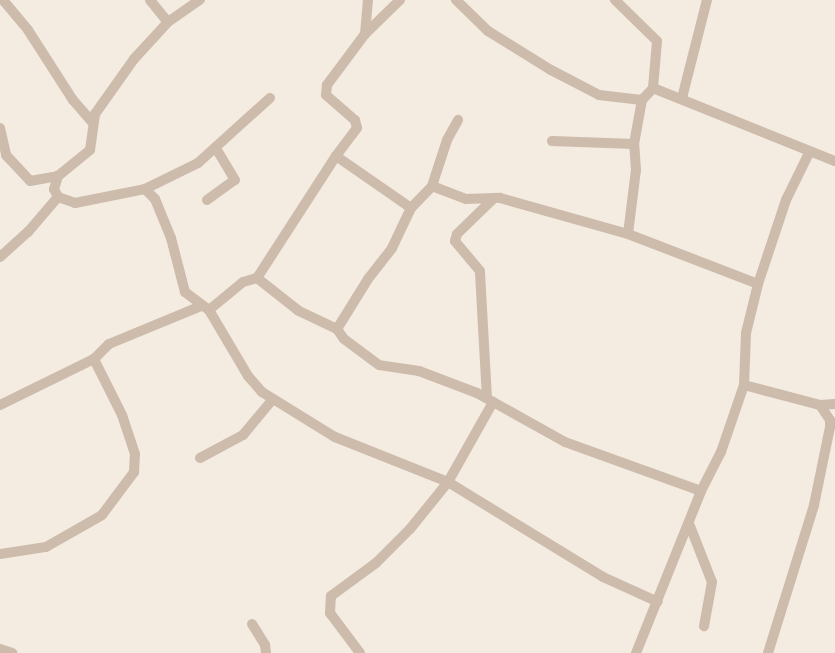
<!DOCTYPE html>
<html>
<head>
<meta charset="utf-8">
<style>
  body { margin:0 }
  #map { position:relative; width:835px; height:653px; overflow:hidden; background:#f4ebe1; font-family:"Sofia Sans Condensed",sans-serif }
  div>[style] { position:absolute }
  .minor>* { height:10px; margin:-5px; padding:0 5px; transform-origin:5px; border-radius:5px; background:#cdbbac }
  span { translate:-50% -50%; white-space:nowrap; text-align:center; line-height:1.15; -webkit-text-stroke:3px #fbf5ee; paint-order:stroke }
</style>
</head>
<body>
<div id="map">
  <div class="minor">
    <i style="left:3px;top:0;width:39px;rotate:50deg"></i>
    <i style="left:28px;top:30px;width:83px;rotate:57.3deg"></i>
    <i style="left:73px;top:100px;width:28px;rotate:49deg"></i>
    <i style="left:150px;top:0;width:28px;rotate:51deg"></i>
    <i style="left:400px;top:0;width:49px;rotate:135.8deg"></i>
    <i style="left:365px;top:34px;width:64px;rotate:126.7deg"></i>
    <i style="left:327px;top:85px;width:10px;rotate:96deg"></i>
    <i style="left:326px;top:95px;width:38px;rotate:41deg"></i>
    <i style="left:355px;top:120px;width:8px;rotate:76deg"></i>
    <i style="left:357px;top:128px;width:35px;rotate:127deg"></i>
    <i style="left:336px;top:156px;width:91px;rotate:34.7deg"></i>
    <i style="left:456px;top:0;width:45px;rotate:44.1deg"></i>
    <i style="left:488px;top:31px;width:74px;rotate:31.8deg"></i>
    <i style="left:551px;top:70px;width:54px;rotate:27.5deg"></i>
    <i style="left:599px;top:95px;width:43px;rotate:6.6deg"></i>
    <i style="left:642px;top:100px;width:16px;rotate:-47deg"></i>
    <i style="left:653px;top:88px;width:47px;rotate:-85.1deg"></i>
    <i style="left:657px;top:41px;width:59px;rotate:-135.7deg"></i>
    <i style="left:365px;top:34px;width:34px;rotate:-85deg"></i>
    <i style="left:653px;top:88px;width:196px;rotate:21.9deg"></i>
    <i style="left:682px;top:98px;width:101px;rotate:-75.7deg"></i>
    <i style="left:0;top:128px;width:28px;rotate:77deg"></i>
    <i style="left:6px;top:155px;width:35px;rotate:47deg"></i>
    <i style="left:30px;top:181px;width:28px;rotate:-10deg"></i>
    <i style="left:58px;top:176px;width:41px;rotate:-39.1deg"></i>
    <i style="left:90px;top:150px;width:36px;rotate:-82deg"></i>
    <i style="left:95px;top:114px;width:67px;rotate:-54.7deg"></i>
    <i style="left:134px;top:59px;width:50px;rotate:-47.4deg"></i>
    <i style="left:168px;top:22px;width:39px;rotate:-35deg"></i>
    <i style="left:552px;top:141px;width:82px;rotate:2.1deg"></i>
    <i style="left:58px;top:176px;width:14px;rotate:107deg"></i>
    <i style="left:54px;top:189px;width:9px;rotate:63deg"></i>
    <i style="left:58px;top:197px;width:18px;rotate:19deg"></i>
    <i style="left:75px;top:203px;width:71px;rotate:-11.3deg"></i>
    <i style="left:145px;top:189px;width:59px;rotate:-26.1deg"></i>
    <i style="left:198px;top:163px;width:97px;rotate:-42.1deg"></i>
    <i style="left:432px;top:186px;width:48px;rotate:-71.9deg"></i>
    <i style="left:447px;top:140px;width:23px;rotate:-61deg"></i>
    <i style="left:145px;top:189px;width:14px;rotate:45deg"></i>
    <i style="left:155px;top:199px;width:42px;rotate:67.7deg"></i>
    <i style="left:171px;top:238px;width:56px;rotate:75.5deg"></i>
    <i style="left:185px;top:292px;width:30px;rotate:37deg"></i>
    <i style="left:209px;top:310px;width:77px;rotate:59.4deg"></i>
    <i style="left:248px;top:376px;width:21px;rotate:49deg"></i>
    <i style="left:262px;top:392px;width:86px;rotate:31.7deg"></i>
    <i style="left:335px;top:437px;width:122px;rotate:21.7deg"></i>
    <i style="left:448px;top:482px;width:182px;rotate:31.5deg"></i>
    <i style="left:603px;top:577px;width:60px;rotate:24.4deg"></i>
    <i style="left:207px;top:200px;width:34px;rotate:-36deg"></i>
    <i style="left:235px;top:180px;width:37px;rotate:-121deg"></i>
    <i style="left:628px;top:234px;width:64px;rotate:-82.9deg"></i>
    <i style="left:636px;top:170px;width:26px;rotate:-94deg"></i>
    <i style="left:634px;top:144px;width:45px;rotate:-79.7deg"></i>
    <i style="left:0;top:257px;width:38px;rotate:-42deg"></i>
    <i style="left:28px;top:232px;width:46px;rotate:-49.4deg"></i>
    <i style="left:257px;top:278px;width:145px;rotate:-57.1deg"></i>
    <i style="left:209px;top:310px;width:44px;rotate:-39.5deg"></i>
    <i style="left:243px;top:282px;width:15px;rotate:-16deg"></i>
    <i style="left:257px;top:278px;width:53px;rotate:38.2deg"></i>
    <i style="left:299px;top:311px;width:42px;rotate:25.3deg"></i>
    <i style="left:744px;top:385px;width:79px;rotate:14.7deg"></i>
    <i style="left:820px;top:405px;width:15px;rotate:-4deg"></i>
    <i style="left:487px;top:398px;width:127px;rotate:-93.2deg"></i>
    <i style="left:480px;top:271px;width:39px;rotate:-130deg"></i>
    <i style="left:455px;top:241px;width:7px;rotate:-74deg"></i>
    <i style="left:457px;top:234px;width:49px;rotate:-44.2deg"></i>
    <i style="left:0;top:405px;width:105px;rotate:-26.1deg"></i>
    <i style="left:94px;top:359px;width:21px;rotate:-45deg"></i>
    <i style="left:109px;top:344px;width:100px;rotate:-22.4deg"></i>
    <i style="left:200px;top:458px;width:49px;rotate:-28.1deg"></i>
    <i style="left:243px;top:435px;width:47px;rotate:-50.2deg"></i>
    <i style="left:701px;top:491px;width:145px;rotate:-160.2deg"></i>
    <i style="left:565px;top:442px;width:101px;rotate:-150.9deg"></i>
    <i style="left:477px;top:393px;width:62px;rotate:-159.2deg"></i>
    <i style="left:419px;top:371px;width:40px;rotate:-171.5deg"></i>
    <i style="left:379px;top:365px;width:44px;rotate:-143.4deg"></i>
    <i style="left:344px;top:339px;width:12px;rotate:-125deg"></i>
    <i style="left:337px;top:329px;width:59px;rotate:-58.2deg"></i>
    <i style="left:368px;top:279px;width:39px;rotate:-52deg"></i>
    <i style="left:392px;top:248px;width:44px;rotate:-64.6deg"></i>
    <i style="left:411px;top:208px;width:30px;rotate:-46deg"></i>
    <i style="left:432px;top:186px;width:36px;rotate:21deg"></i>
    <i style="left:466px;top:199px;width:34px;rotate:-2deg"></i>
    <i style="left:500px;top:198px;width:133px;rotate:15.7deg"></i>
    <i style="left:628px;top:234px;width:139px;rotate:21deg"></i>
    <i style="left:690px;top:526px;width:60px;rotate:68.6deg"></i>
    <i style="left:712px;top:582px;width:45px;rotate:100.3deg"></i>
    <i style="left:0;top:554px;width:47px;rotate:-8.7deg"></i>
    <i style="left:46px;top:547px;width:64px;rotate:-29.7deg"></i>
    <i style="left:102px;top:515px;width:54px;rotate:-53.3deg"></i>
    <i style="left:134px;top:472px;width:18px;rotate:-87deg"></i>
    <i style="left:135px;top:454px;width:41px;rotate:-108.4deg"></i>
    <i style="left:122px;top:415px;width:63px;rotate:-116.6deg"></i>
    <i style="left:252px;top:624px;width:25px;rotate:58deg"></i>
    <i style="left:265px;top:645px;width:8px;rotate:83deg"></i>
    <i style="left:0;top:649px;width:13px;rotate:18deg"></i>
    <i style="left:360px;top:653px;width:50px;rotate:-126.9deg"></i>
    <i style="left:330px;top:613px;width:17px;rotate:-87deg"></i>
    <i style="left:331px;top:596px;width:56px;rotate:-36.3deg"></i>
    <i style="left:376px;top:563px;width:48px;rotate:-45deg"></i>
    <i style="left:410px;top:529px;width:60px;rotate:-51deg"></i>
    <i style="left:448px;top:482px;width:92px;rotate:-60.6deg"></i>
    <i style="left:636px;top:653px;width:175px;rotate:-68.1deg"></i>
    <i style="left:701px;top:491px;width:44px;rotate:-62.9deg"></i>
    <i style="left:721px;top:452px;width:71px;rotate:-71.1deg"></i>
    <i style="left:744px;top:385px;width:52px;rotate:-87.8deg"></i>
    <i style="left:746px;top:333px;width:50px;rotate:-76.2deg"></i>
    <i style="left:758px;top:284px;width:89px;rotate:-71.6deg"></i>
    <i style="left:786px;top:200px;width:52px;rotate:-63.9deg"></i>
    <i style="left:768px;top:653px;width:155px;rotate:-72.7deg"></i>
    <i style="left:814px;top:505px;width:80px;rotate:-78.4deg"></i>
    <i style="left:830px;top:427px;width:7px;rotate:-90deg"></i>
    <i style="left:830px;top:420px;width:18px;rotate:-124deg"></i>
  </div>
</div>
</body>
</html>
